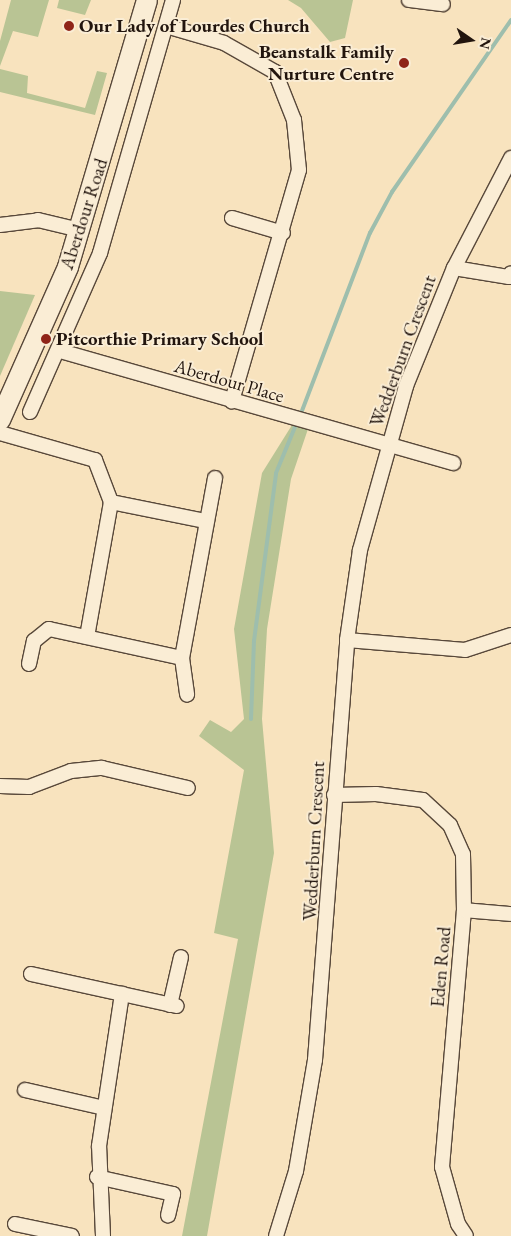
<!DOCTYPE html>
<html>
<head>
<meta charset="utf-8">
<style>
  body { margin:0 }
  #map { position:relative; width:511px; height:1236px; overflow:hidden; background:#f8e3be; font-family:"EB Garamond",serif }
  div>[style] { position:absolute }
  .green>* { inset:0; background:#b9c494 }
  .stream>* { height:4px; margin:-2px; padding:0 2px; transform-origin:2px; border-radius:2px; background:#9ebead }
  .roads { filter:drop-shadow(1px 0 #58483a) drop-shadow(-1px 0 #58483a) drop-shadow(0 1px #58483a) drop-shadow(0 -1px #58483a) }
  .minor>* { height:14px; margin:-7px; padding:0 7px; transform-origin:7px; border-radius:7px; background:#faedd5 }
  .secondary>* { height:20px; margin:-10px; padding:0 10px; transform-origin:10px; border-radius:10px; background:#faedd5 }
  .dots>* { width:14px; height:14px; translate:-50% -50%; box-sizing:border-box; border:2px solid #faedd5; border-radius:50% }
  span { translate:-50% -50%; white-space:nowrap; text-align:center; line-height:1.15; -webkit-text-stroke:4px #faedd5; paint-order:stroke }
  .poi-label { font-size:19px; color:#22150e; font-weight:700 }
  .left { translate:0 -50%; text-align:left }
  .right { translate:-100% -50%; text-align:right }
  .street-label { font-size:19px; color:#22150e }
  .north { position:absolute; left:446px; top:15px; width:50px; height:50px; -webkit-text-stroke:4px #faedd5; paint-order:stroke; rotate:103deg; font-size:14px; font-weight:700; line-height:20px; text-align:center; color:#22150e }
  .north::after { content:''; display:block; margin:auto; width:18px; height:22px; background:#22150e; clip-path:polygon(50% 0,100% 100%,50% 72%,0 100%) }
</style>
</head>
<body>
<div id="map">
  <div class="green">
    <i style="clip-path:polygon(11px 0,49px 0,38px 37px,13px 31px,0 66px,0 41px)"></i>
    <i style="clip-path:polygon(59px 0,91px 0,85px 15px,57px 8px)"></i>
    <i style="clip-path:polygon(288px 0,353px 0,345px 38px,330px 42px,301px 8px)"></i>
    <i style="clip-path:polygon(0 69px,28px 76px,27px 93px,85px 108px,97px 71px,107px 73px,95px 115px,0 92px)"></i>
    <i style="clip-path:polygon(0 291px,35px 295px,0 376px)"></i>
    <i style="clip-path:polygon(292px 425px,308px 429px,291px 479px,267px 629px,262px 719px,274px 853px,207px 1236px,182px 1236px,238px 939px,214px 933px,244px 770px,199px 736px,210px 720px,231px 732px,244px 719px,234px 629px,262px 473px)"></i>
  </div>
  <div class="stream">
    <i style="left:300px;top:416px;width:196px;rotate:-69.1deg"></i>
    <i style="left:370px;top:233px;width:47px;rotate:-61.8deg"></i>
    <i style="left:392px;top:192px;width:209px;rotate:-55.3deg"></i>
    <i style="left:251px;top:719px;width:78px;rotate:-87.8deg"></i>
    <i style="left:254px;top:641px;width:169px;rotate:-82.5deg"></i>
    <i style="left:276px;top:473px;width:55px;rotate:-67.6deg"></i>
  </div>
  <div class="roads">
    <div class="minor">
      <i style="left:409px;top:0;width:34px;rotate:7deg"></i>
      <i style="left:166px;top:26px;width:60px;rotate:16.3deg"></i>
      <i style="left:224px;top:43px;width:59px;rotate:29.6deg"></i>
      <i style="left:275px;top:72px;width:52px;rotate:68.4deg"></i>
      <i style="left:294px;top:120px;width:50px;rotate:84.3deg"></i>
      <i style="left:299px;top:170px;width:241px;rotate:106.2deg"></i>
      <i style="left:232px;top:218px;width:53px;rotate:16.4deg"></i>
      <i style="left:0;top:225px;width:38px;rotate:-7deg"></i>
      <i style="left:38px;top:220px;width:43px;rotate:13.4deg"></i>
      <i style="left:454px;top:268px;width:56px;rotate:9.3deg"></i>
      <i style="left:509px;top:277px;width:4px;rotate:-63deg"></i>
      <i style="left:60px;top:351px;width:409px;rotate:15.9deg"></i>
      <i style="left:30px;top:412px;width:174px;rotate:-66.2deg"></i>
      <i style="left:100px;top:253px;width:263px;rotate:-73.9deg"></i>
      <i style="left:0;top:433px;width:99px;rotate:15.9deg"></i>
      <i style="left:95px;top:460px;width:45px;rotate:69.1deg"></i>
      <i style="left:111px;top:502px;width:137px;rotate:100.1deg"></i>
      <i style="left:111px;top:502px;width:96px;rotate:11.4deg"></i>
      <i style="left:347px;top:640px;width:118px;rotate:4.8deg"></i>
      <i style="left:465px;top:650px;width:48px;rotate:-18.1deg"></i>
      <i style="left:182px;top:658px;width:183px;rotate:-79.6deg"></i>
      <i style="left:29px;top:664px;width:24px;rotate:-78deg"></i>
      <i style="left:34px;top:641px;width:19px;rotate:-39deg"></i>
      <i style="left:49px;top:629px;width:136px;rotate:12.3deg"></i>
      <i style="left:182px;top:658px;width:37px;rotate:82deg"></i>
      <i style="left:0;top:786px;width:29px;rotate:2deg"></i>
      <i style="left:29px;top:787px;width:45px;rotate:-20.9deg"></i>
      <i style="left:71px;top:771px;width:31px;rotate:-6deg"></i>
      <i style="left:102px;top:768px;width:88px;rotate:13.1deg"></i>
      <i style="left:334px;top:795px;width:42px;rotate:-1.4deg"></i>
      <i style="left:376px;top:794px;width:47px;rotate:7.3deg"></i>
      <i style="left:423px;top:800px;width:37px;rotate:43deg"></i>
      <i style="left:450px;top:825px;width:32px;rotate:66deg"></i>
      <i style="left:463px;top:854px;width:56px;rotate:89deg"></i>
      <i style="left:464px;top:910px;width:258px;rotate:94.9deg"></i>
      <i style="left:442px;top:1167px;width:59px;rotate:74.3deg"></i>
      <i style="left:458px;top:1224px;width:14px;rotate:56deg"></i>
      <i style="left:464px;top:910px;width:47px;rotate:4.9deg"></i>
      <i style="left:31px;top:974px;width:149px;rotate:12.4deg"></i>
      <i style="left:170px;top:1005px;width:49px;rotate:-77.1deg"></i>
      <i style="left:25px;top:1090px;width:81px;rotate:12.8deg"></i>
      <i style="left:97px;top:1177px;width:78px;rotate:12.6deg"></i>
      <i style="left:173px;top:1194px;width:22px;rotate:103deg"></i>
      <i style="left:15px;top:1224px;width:58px;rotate:11.9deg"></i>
      <i style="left:103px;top:1236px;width:90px;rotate:-92.5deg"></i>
      <i style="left:99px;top:1146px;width:154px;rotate:-81.4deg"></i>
      <i style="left:276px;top:1236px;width:68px;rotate:-72.9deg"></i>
      <i style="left:296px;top:1171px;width:113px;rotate:-80.3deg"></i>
      <i style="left:315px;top:1060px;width:421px;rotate:-85.6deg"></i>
      <i style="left:347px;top:640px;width:91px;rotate:-81.8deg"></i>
      <i style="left:360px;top:550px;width:170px;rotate:-74.3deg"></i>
      <i style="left:406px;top:386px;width:127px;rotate:-67.9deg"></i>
      <i style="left:454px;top:268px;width:124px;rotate:-62.6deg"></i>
    </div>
    <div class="secondary">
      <i style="left:0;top:420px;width:167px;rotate:-66deg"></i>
      <i style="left:68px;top:267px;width:278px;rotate:-73.5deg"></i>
    </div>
  </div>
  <div class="dots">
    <i style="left:69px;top:26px;background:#8f2418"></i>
    <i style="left:404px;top:63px;background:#8f2418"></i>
    <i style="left:46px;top:339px;background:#8f2418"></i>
  </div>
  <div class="poi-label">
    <span class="left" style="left:79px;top:26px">Our Lady of Lourdes Church</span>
    <span class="right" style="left:394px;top:63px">Beanstalk Family<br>Nurture Centre</span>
    <span class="left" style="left:56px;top:339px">Pitcorthie Primary School</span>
  </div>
  <div class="street-label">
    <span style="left:84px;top:214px;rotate:-72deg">Aberdour Road</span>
    <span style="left:403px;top:351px;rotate:-70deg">Wedderburn Crescent</span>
    <span style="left:229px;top:381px;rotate:16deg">Aberdour Place</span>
    <span style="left:314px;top:841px;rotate:-87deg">Wedderburn Crescent</span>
    <span style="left:441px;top:967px;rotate:-85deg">Eden Road</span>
  </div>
  <div class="north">N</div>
</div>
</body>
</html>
